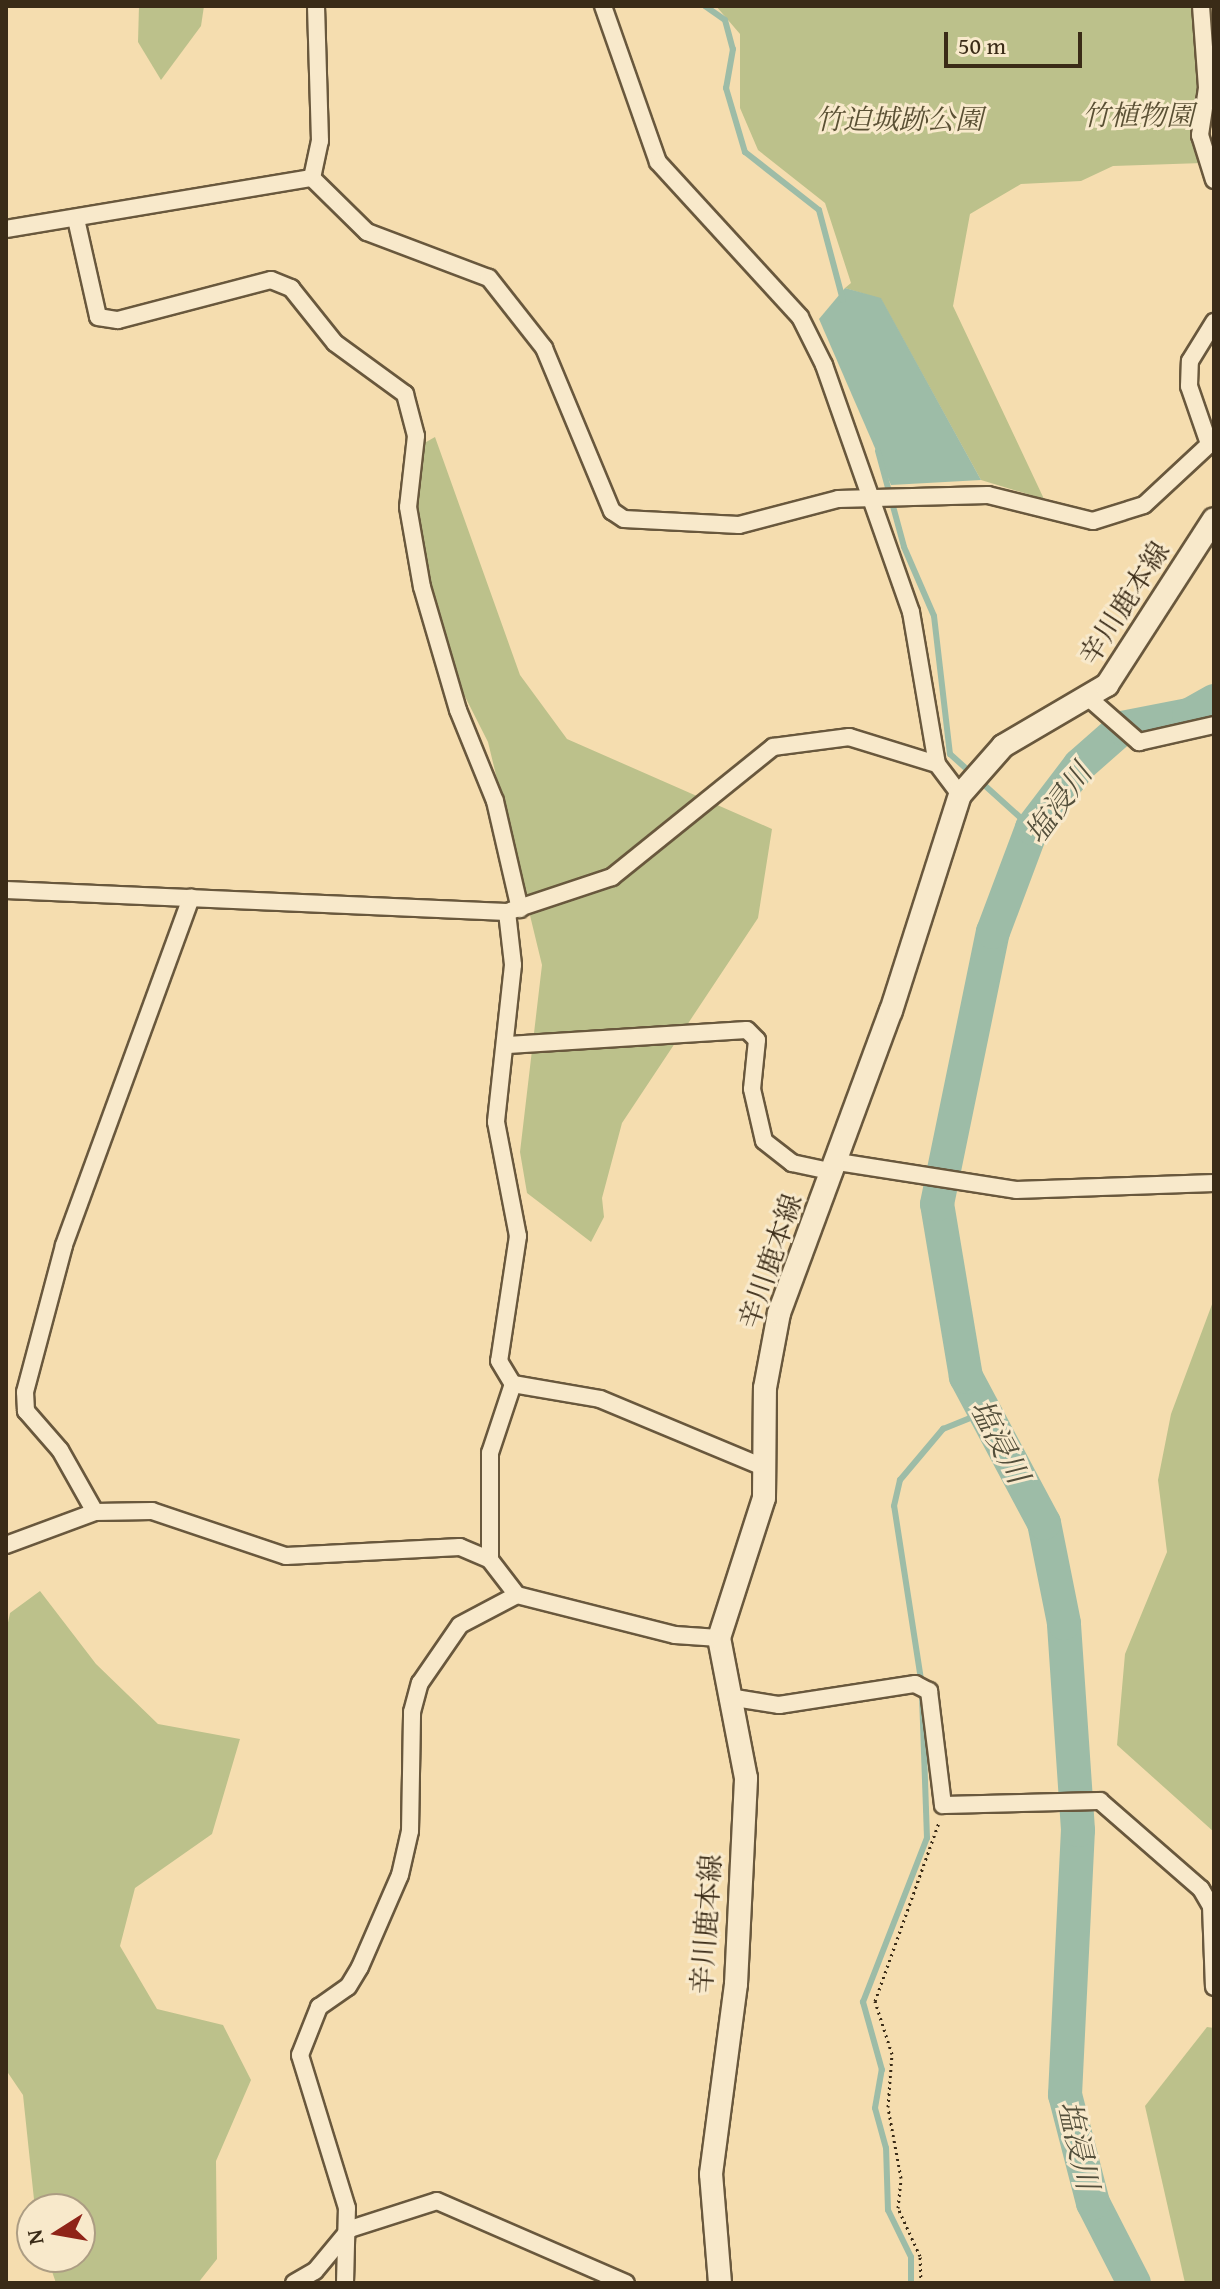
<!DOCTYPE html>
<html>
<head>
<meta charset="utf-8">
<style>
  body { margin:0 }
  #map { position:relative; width:1220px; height:2289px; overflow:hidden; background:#f5ddaf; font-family:"Gentium Book Plus","Noto Serif JP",serif }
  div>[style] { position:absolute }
  .green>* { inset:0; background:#bcc18b }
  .water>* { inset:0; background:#9dbca7 }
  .stream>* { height:6px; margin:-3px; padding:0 3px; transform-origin:3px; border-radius:3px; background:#9dbca7 }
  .river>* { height:34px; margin:-17px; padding:0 17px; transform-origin:17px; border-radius:17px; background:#9dbca7 }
  .path>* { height:3px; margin-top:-1.5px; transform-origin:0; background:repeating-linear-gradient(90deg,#3a2b17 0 2px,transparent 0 6px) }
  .roads { filter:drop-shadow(2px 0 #69583d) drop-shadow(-2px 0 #69583d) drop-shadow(0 2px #69583d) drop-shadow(0 -2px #69583d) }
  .street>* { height:16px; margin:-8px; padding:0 8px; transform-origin:8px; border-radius:8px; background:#f8e9cb }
  .secondary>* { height:22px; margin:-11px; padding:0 11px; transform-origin:11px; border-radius:11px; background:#f8e9cb }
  span { translate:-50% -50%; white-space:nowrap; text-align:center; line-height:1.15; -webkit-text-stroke:6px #f8e9cb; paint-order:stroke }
  .park-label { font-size:28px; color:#5a5034; font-style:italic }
  .street-label { font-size:28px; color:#3a2b17 }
  .water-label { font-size:30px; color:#534f3b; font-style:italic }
  .frame { position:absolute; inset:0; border:8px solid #3a2b17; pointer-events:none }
  .north { position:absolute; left:16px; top:2193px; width:80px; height:80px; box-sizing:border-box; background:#f8e9cb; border:2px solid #ac9d83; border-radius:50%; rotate:259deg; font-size:22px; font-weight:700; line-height:32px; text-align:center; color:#3a2b17 }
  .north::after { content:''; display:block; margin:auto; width:28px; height:36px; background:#8f2418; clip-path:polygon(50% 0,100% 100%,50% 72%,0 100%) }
  .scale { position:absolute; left:944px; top:32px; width:138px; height:36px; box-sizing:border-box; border:4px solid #3a2b17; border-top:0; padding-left:10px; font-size:24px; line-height:28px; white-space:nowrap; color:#3a2b17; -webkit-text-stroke:6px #f8e9cb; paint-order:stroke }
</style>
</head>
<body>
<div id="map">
  <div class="green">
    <i style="clip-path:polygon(139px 6px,204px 6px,201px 26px,161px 80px,138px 42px)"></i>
    <i style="clip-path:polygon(716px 6px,1199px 6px,1207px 44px,1191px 124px,1203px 163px,1113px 166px,1081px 181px,1021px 184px,970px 214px,953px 306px,1044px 499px,981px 480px,881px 299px,845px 288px,851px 283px,825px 203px,758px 150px,740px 108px,740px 34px)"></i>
    <i style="clip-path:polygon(435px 437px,520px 675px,567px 739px,772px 829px,758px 918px,622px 1123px,602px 1198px,604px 1217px,591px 1242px,527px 1193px,520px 1152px,542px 965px,488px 742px,449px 665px,425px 582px,412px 450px)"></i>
    <i style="clip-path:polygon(1214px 1299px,1214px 1832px,1117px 1745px,1125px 1654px,1167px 1552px,1158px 1480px,1171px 1414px)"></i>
    <i style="clip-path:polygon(40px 1591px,96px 1664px,158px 1724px,240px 1739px,212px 1834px,135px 1888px,120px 1946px,157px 2009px,223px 2025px,251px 2080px,216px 2161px,217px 2259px,198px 2283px,56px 2283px,47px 2257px,80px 2257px,80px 2209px,35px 2209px,23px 2095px,6px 2070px,6px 1632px,10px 1613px)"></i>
    <i style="clip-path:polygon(1207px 2027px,1214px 2028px,1214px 2283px,1185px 2283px,1145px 2106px)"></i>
  </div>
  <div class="water">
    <i style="clip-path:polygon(845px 288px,881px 298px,981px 480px,891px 485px,819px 319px)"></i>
  </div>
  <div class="stream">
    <i style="left:705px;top:6px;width:24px;rotate:35deg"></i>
    <i style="left:725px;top:20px;width:30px;rotate:75deg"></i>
    <i style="left:733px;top:49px;width:40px;rotate:100deg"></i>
    <i style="left:726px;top:88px;width:67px;rotate:73.5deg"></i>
    <i style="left:745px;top:152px;width:94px;rotate:38.1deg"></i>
    <i style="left:819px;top:210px;width:93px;rotate:75.1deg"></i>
    <i style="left:878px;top:451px;width:99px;rotate:74.8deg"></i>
    <i style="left:904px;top:547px;width:75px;rotate:66.5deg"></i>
    <i style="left:934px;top:616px;width:139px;rotate:83.4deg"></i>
    <i style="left:950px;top:754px;width:110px;rotate:42.1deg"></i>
    <i style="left:922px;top:1686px;width:182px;rotate:-98.8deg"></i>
    <i style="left:894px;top:1506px;width:27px;rotate:-77deg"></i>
    <i style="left:900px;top:1480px;width:67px;rotate:-49.9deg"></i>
    <i style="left:943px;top:1429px;width:45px;rotate:-22deg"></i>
    <i style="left:911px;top:2283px;width:26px;rotate:-90deg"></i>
    <i style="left:911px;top:2257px;width:52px;rotate:-116.1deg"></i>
    <i style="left:888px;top:2210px;width:62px;rotate:-91.8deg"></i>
    <i style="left:886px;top:2148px;width:41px;rotate:-105.4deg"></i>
    <i style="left:875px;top:2108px;width:39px;rotate:-80deg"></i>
    <i style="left:882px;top:2070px;width:71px;rotate:-105.6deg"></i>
    <i style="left:863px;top:2002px;width:176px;rotate:-68.7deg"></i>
    <i style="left:927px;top:1838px;width:141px;rotate:-92deg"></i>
  </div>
  <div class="river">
    <i style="left:1134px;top:2283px;width:90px;rotate:-117.1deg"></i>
    <i style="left:1093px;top:2203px;width:112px;rotate:-104.5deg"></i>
    <i style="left:1065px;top:2095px;width:265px;rotate:-87.2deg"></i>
    <i style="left:1078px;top:1830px;width:207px;rotate:-93.9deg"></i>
    <i style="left:1064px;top:1623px;width:102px;rotate:-101.3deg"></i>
    <i style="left:1044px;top:1523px;width:166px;rotate:-118.1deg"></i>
    <i style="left:966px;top:1377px;width:175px;rotate:-99.5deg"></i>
    <i style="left:937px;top:1204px;width:278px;rotate:-78.4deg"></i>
    <i style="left:993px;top:932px;width:111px;rotate:-69.4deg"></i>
    <i style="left:1032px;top:828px;width:79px;rotate:-52.7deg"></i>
    <i style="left:1080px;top:765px;width:56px;rotate:-41.4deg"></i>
    <i style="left:1122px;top:728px;width:68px;rotate:-11deg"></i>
    <i style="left:1189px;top:715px;width:29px;rotate:-29deg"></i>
  </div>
  <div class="path">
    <i style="left:921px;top:2283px;width:27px;rotate:-92deg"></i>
    <i style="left:920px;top:2256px;width:53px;rotate:-114.6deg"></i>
    <i style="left:898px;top:2208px;width:30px;rotate:-84deg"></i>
    <i style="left:901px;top:2178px;width:72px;rotate:-100.4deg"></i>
    <i style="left:888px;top:2107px;width:53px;rotate:-85.7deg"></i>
    <i style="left:892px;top:2054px;width:56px;rotate:-107.8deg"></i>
    <i style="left:875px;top:2001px;width:190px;rotate:-70.3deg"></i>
  </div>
  <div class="roads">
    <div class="street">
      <i style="left:603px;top:6px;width:165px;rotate:70.6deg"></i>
      <i style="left:658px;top:162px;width:210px;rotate:47.5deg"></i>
      <i style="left:800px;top:317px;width:54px;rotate:63.4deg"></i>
      <i style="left:824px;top:365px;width:262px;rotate:70.6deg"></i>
      <i style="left:911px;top:612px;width:154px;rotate:80.3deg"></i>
      <i style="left:937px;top:764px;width:39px;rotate:53deg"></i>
      <i style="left:1201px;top:6px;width:82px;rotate:85.8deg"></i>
      <i style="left:1207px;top:88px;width:48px;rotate:98.5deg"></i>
      <i style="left:1200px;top:135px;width:47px;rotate:72.7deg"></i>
      <i style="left:312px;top:178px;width:77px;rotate:44.5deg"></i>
      <i style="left:367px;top:232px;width:130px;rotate:20.7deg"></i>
      <i style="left:489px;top:278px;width:89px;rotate:51.8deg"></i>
      <i style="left:544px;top:348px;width:177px;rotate:67.4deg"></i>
      <i style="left:612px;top:511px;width:14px;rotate:34deg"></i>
      <i style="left:624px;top:519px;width:115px;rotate:3deg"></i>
      <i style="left:739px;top:525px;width:102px;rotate:-14.7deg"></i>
      <i style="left:838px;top:499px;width:150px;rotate:-1.5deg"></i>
      <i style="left:988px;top:495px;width:108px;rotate:13.9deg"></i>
      <i style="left:1093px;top:521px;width:53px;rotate:-17.4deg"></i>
      <i style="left:1144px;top:505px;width:96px;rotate:-42.9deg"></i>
      <i style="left:76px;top:219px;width:100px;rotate:77.3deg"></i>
      <i style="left:98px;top:317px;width:20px;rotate:9deg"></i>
      <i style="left:118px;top:320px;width:158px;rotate:-14.7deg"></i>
      <i style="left:271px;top:280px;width:22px;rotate:22deg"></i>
      <i style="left:291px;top:288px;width:70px;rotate:51.3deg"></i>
      <i style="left:335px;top:343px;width:87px;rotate:36.1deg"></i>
      <i style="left:405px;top:394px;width:43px;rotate:75.3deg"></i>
      <i style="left:416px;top:436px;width:71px;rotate:96.4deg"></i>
      <i style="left:408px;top:507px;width:81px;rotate:80.1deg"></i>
      <i style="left:422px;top:587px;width:128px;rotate:73.7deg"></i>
      <i style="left:458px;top:710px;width:98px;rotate:67.9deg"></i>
      <i style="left:495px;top:801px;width:111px;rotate:77deg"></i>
      <i style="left:6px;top:229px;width:310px;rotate:-9.5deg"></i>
      <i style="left:312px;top:178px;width:38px;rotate:-78deg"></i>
      <i style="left:320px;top:141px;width:135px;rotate:-91.7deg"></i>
      <i style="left:1208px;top:441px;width:58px;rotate:-109.1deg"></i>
      <i style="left:1189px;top:386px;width:25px;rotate:-88deg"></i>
      <i style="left:1190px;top:361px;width:46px;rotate:-58.4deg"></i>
      <i style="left:1091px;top:700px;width:64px;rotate:41.2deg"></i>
      <i style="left:1139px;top:742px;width:77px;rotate:-12.8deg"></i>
      <i style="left:6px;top:890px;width:501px;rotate:2.51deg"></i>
      <i style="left:507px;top:912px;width:111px;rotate:-18.4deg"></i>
      <i style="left:612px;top:877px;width:207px;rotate:-38.9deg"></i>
      <i style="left:773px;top:747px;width:77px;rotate:-7.5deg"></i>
      <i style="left:849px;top:737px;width:92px;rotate:17.1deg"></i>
      <i style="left:507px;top:912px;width:53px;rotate:83.5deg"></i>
      <i style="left:513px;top:965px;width:158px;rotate:96.2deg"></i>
      <i style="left:496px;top:1122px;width:116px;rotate:79.1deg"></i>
      <i style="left:518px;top:1236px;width:126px;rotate:98.6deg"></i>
      <i style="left:499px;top:1361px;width:27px;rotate:59deg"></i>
      <i style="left:508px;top:1045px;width:239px;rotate:-3.6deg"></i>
      <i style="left:747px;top:1030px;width:14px;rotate:45deg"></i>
      <i style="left:757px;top:1040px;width:49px;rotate:95.8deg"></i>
      <i style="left:752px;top:1089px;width:53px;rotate:77deg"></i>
      <i style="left:764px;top:1141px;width:36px;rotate:38deg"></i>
      <i style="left:792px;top:1163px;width:43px;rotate:12.1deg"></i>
      <i style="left:838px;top:1162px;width:180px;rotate:8.9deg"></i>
      <i style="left:1016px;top:1190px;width:198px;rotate:-2deg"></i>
      <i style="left:95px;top:1512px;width:71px;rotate:-119.4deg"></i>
      <i style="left:60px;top:1450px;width:52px;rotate:-131.1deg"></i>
      <i style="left:26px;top:1411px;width:19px;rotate:-93deg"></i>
      <i style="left:25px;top:1392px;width:152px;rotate:-75.1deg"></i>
      <i style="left:64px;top:1245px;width:370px;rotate:-69.9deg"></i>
      <i style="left:6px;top:1545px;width:95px;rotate:-20.3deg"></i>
      <i style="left:95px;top:1512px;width:57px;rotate:-1deg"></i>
      <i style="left:152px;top:1511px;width:141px;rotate:18.6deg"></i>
      <i style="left:286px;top:1556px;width:174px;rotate:-3deg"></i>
      <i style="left:460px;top:1547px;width:33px;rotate:23deg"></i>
      <i style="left:490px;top:1560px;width:44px;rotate:52.4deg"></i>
      <i style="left:490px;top:1560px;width:107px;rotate:-90deg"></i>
      <i style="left:490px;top:1453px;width:73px;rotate:-71.6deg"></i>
      <i style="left:513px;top:1384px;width:88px;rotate:9.8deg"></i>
      <i style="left:600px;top:1399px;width:177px;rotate:22.6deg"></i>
      <i style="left:735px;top:1698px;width:45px;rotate:9deg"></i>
      <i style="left:779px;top:1705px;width:138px;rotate:-8.8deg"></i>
      <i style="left:915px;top:1684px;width:16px;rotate:27deg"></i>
      <i style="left:929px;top:1691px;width:115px;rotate:83deg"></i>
      <i style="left:943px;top:1805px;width:157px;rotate:-1.5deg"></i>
      <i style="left:1100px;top:1801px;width:134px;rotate:41.1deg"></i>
      <i style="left:1201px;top:1889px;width:20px;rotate:60deg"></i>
      <i style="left:1211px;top:1906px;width:81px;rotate:87.9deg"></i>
      <i style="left:294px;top:2283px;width:24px;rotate:-30deg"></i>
      <i style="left:315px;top:2271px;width:55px;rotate:-50.2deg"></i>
      <i style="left:350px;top:2229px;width:91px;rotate:-17.8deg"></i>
      <i style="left:437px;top:2201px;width:206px;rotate:23.5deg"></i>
      <i style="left:345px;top:2283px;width:75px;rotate:-88.5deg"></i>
      <i style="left:347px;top:2208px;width:160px;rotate:-107.1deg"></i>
      <i style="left:300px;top:2055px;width:52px;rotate:-68.4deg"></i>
      <i style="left:319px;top:2007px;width:35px;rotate:-35deg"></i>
      <i style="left:348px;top:1987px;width:23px;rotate:-59deg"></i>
      <i style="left:360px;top:1967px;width:100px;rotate:-66.5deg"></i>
      <i style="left:400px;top:1875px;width:45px;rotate:-77.2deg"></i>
      <i style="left:410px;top:1831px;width:119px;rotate:-89deg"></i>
      <i style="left:412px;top:1712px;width:30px;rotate:-75deg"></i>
      <i style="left:420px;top:1683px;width:70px;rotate:-55.4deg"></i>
      <i style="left:460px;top:1625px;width:64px;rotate:-27.8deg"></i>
      <i style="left:517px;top:1595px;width:163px;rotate:14.2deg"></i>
      <i style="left:675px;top:1635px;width:44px;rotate:3.9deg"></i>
    </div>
    <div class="secondary">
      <i style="left:720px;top:2283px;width:109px;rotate:-94.7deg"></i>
      <i style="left:711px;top:2174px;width:192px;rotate:-82.5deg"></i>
      <i style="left:736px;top:1984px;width:206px;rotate:-87.2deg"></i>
      <i style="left:746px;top:1778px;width:143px;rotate:-100.9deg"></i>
      <i style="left:719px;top:1638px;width:147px;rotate:-72.2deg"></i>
      <i style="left:764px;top:1498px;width:110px;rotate:-89.5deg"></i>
      <i style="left:765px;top:1388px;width:76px;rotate:-79.4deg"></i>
      <i style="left:779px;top:1313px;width:322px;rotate:-69.7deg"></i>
      <i style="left:891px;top:1011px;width:227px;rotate:-72.3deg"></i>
      <i style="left:960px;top:795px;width:65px;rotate:-48.7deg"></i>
      <i style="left:1003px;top:746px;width:121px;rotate:-30.4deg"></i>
      <i style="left:1107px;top:685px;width:197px;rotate:-57.2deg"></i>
    </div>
  </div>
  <div class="park-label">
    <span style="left:1138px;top:115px">竹植物園</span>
    <span style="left:899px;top:119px">竹迫城跡公園</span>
  </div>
  <div class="street-label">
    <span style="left:1124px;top:603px;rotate:-57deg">辛川鹿本線</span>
    <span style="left:770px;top:1261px;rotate:-71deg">辛川鹿本線</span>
    <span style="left:706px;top:1924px;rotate:-86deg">辛川鹿本線</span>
  </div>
  <div class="water-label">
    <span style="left:1058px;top:803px;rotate:-54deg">塩浸川</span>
    <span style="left:1000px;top:1441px;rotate:62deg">塩浸川</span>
    <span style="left:1079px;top:2145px;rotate:77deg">塩浸川</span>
  </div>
  <div class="frame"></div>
  <div class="north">N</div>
  <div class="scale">50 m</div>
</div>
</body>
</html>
